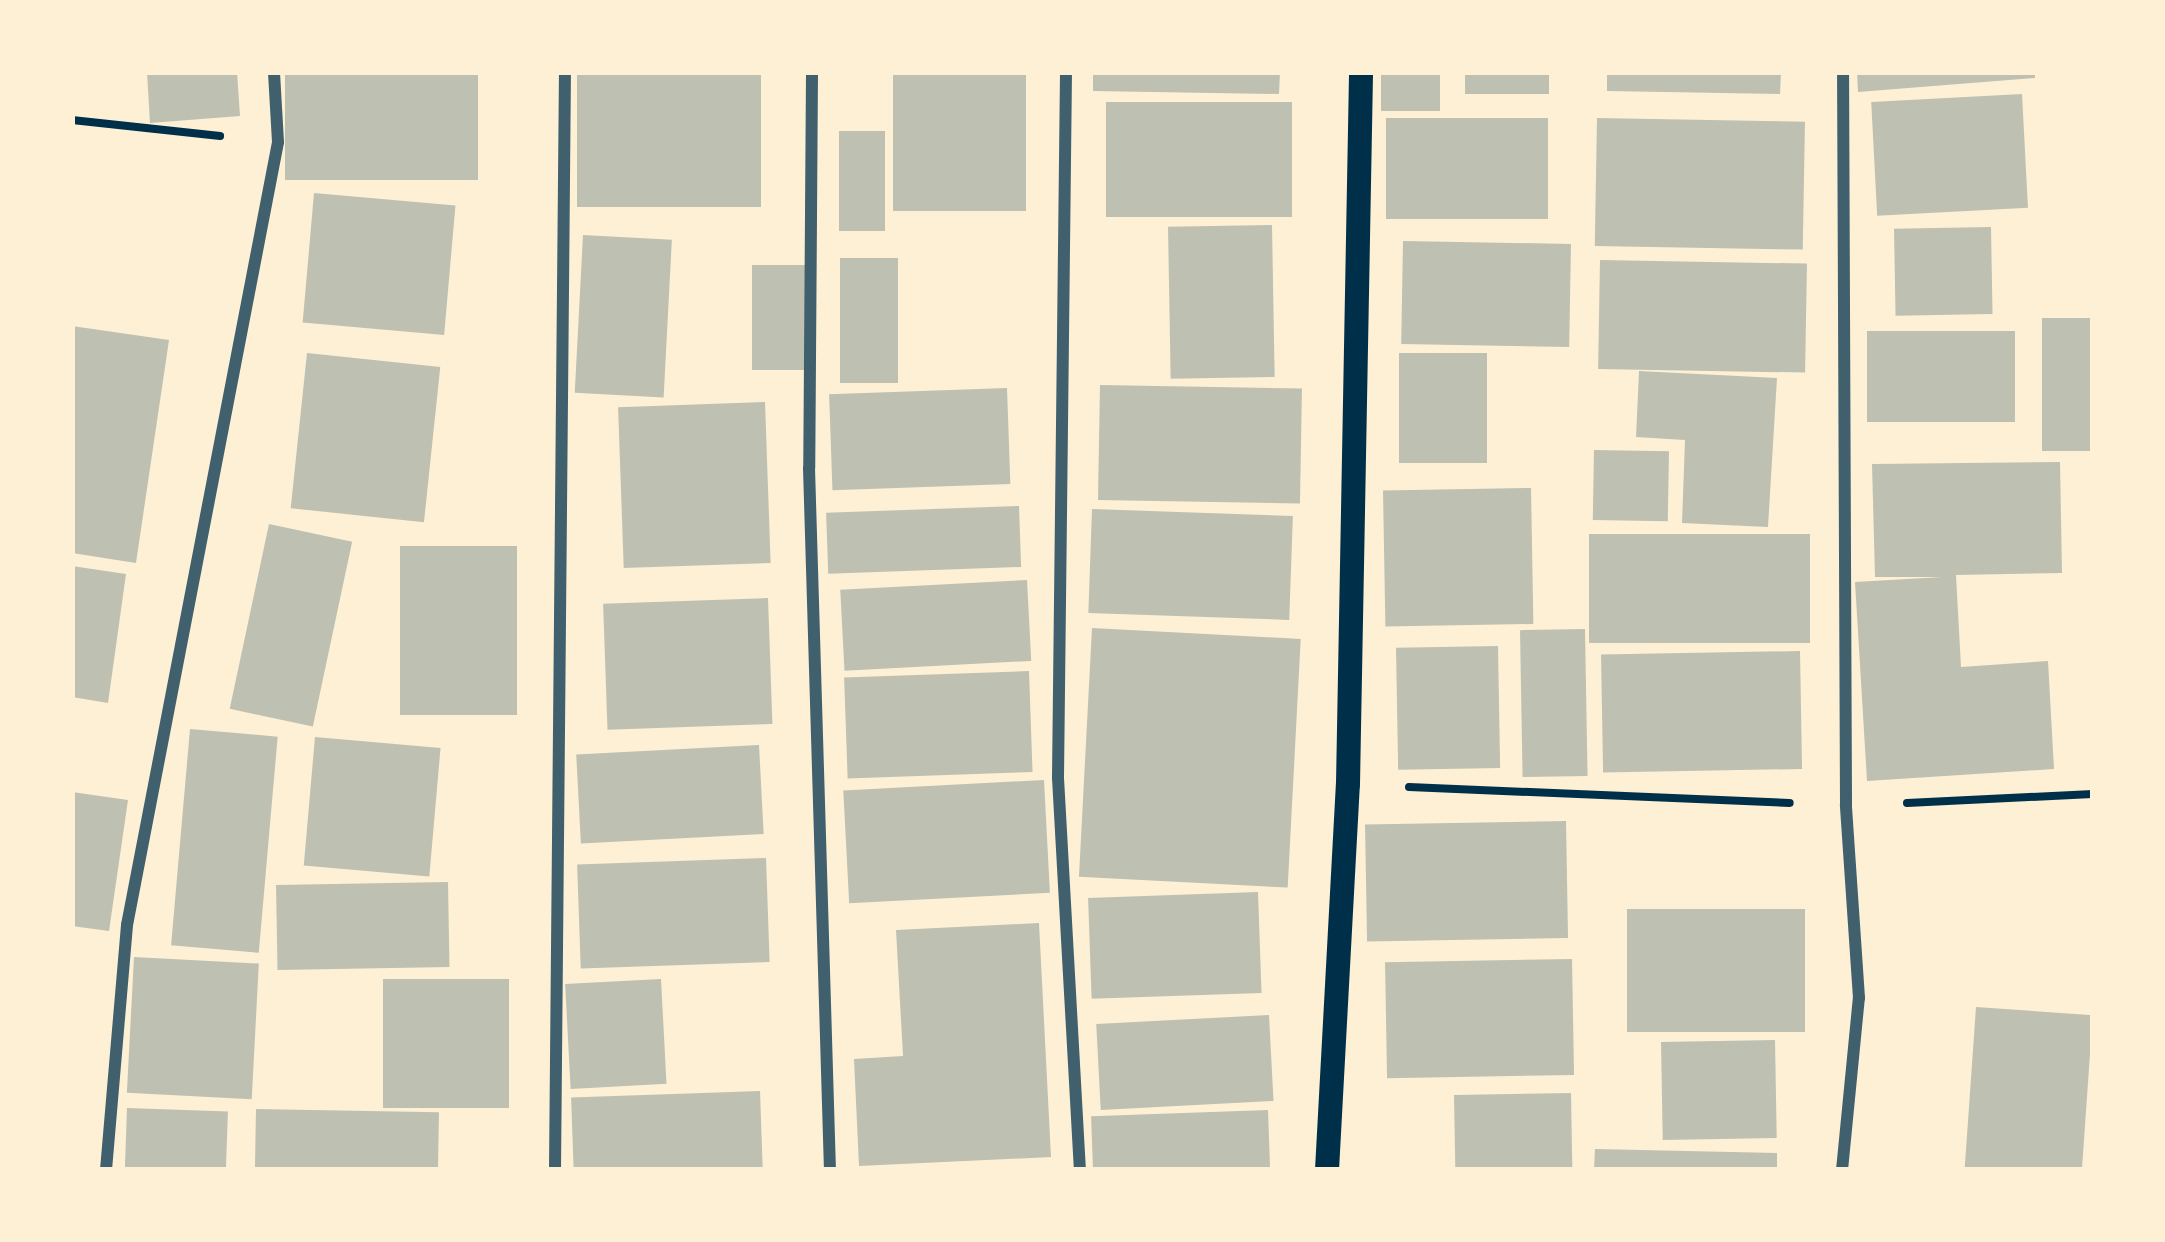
<!DOCTYPE html>
<html>
<head>
<meta charset="utf-8">
<style>
  body { margin:0 }
  #map { position:relative; width:2165px; height:1242px; overflow:hidden; background:#fdf0d5; font-family:Ubuntu,sans-serif }
  div>[style] { position:absolute }
  .building>* { inset:0; background:#bec0b2; transform-origin:0 0 }
  .path>* { height:8px; margin:-4px; padding:0 4px; transform-origin:4px; border-radius:4px; background:#003049 }
  .minor>* { height:12px; margin:-6px; padding:0 6px; transform-origin:6px; border-radius:6px; background:#3f606c }
  .secondary>* { height:24px; margin:-12px; padding:0 12px; transform-origin:12px; border-radius:12px; background:#003049 }
  span { translate:-50% -50%; white-space:nowrap; text-align:center; line-height:1.15; -webkit-text-stroke:9px #fdf0d5; paint-order:stroke }
  .frame { position:absolute; inset:0; border:75px solid #fdf0d5; pointer-events:none }
</style>
</head>
<body>
<div id="map">
  <div class="building">
    <i style="clip-path:polygon(147px 72px,237px 72px,240px 116px,150px 123px)"></i>
    <i style="left:285px;top:72px;width:193px;height:108px"></i>
    <i style="left:577px;top:72px;width:184px;height:135px"></i>
    <i style="left:893px;top:72px;width:133px;height:139px"></i>
    <i style="clip-path:polygon(1093px 72px,1280px 72px,1279px 94px,1093px 91px)"></i>
    <i style="left:1381px;top:72px;width:59px;height:39px"></i>
    <i style="left:1465px;top:72px;width:84px;height:22px"></i>
    <i style="clip-path:polygon(1607px 72px,1781px 72px,1780px 94px,1607px 91px)"></i>
    <i style="clip-path:polygon(1857px 72px,2035px 72px,2035px 78px,1858px 92px)"></i>
    <i style="left:2022px;top:94px;width:114px;height:151px;rotate:87deg"></i>
    <i style="left:1106px;top:102px;width:186px;height:115px"></i>
    <i style="left:1548px;top:118px;width:101px;height:162px;rotate:90deg"></i>
    <i style="left:1597px;top:118px;width:208px;height:128px;rotate:1deg"></i>
    <i style="left:839px;top:131px;width:46px;height:100px"></i>
    <i style="left:314px;top:193px;width:142px;height:130px;rotate:5deg"></i>
    <i style="left:1272px;top:225px;width:152px;height:104px;rotate:89deg"></i>
    <i style="left:1991px;top:227px;width:87px;height:97px;rotate:89deg"></i>
    <i style="left:583px;top:235px;width:89px;height:158px;rotate:3deg"></i>
    <i style="left:1403px;top:241px;width:168px;height:103px;rotate:1deg"></i>
    <i style="left:840px;top:258px;width:58px;height:125px"></i>
    <i style="left:1600px;top:260px;width:207px;height:109px;rotate:1deg"></i>
    <i style="left:752px;top:265px;width:56px;height:105px"></i>
    <i style="left:2093px;top:318px;width:133px;height:51px;rotate:90deg"></i>
    <i style="clip-path:polygon(72px 326px,169px 340px,136px 563px,72px 553px)"></i>
    <i style="left:2015px;top:331px;width:91px;height:148px;rotate:90deg"></i>
    <i style="left:307px;top:353px;width:134px;height:156px;rotate:6deg"></i>
    <i style="left:1399px;top:353px;width:88px;height:110px"></i>
    <i style="clip-path:polygon(1639px 371px,1777px 378px,1768px 527px,1682px 523px,1685px 440px,1636px 437px)"></i>
    <i style="left:1100px;top:385px;width:202px;height:115px;rotate:1deg"></i>
    <i style="left:1007px;top:388px;width:96px;height:178px;rotate:88deg"></i>
    <i style="left:765px;top:402px;width:161px;height:147px;rotate:88deg"></i>
    <i style="left:1594px;top:450px;width:75px;height:70px;rotate:1deg"></i>
    <i style="clip-path:polygon(2060px 462px,2062px 573px,1956px 575px,1961px 667px,2048px 661px,2054px 769px,1867px 781px,1855px 582px,1942px 577px,1875px 577px,1872px 464px)"></i>
    <i style="left:1531px;top:488px;width:136px;height:148px;rotate:89deg"></i>
    <i style="left:1019px;top:506px;width:61px;height:193px;rotate:88deg"></i>
    <i style="left:1092px;top:509px;width:201px;height:104px;rotate:2deg"></i>
    <i style="left:269px;top:524px;width:85px;height:189px;rotate:12deg"></i>
    <i style="left:1810px;top:534px;width:109px;height:221px;rotate:90deg"></i>
    <i style="left:400px;top:546px;width:117px;height:169px"></i>
    <i style="clip-path:polygon(72px 566px,126px 574px,108px 703px,72px 697px)"></i>
    <i style="left:1027px;top:580px;width:81px;height:187px;rotate:87deg"></i>
    <i style="left:768px;top:598px;width:126px;height:165px;rotate:88deg"></i>
    <i style="left:1092px;top:628px;width:209px;height:249px;rotate:3deg"></i>
    <i style="left:1585px;top:629px;width:147px;height:65px;rotate:89deg"></i>
    <i style="left:1498px;top:646px;width:122px;height:102px;rotate:89deg"></i>
    <i style="left:1800px;top:651px;width:118px;height:199px;rotate:89deg"></i>
    <i style="left:1029px;top:671px;width:101px;height:185px;rotate:88deg"></i>
    <i style="left:190px;top:729px;width:88px;height:217px;rotate:5deg"></i>
    <i style="left:315px;top:737px;width:126px;height:129px;rotate:5deg"></i>
    <i style="left:759px;top:745px;width:89px;height:183px;rotate:87deg"></i>
    <i style="left:1044px;top:780px;width:113px;height:201px;rotate:87deg"></i>
    <i style="clip-path:polygon(72px 792px,128px 800px,109px 931px,72px 926px)"></i>
    <i style="left:1566px;top:821px;width:117px;height:201px;rotate:89deg"></i>
    <i style="left:766px;top:858px;width:104px;height:189px;rotate:88deg"></i>
    <i style="left:448px;top:882px;width:85px;height:172px;rotate:89deg"></i>
    <i style="left:1258px;top:892px;width:101px;height:170px;rotate:88deg"></i>
    <i style="left:1805px;top:909px;width:123px;height:178px;rotate:90deg"></i>
    <i style="clip-path:polygon(1039px 923px,1051px 1157px,859px 1166px,854px 1059px,903px 1056px,896px 930px)"></i>
    <i style="left:134px;top:957px;width:125px;height:136px;rotate:3deg"></i>
    <i style="left:1572px;top:959px;width:116px;height:187px;rotate:89deg"></i>
    <i style="left:509px;top:979px;width:129px;height:126px;rotate:90deg"></i>
    <i style="left:661px;top:979px;width:105px;height:96px;rotate:87deg"></i>
    <i style="left:1976px;top:1007px;width:117px;height:163px;rotate:4deg"></i>
    <i style="left:1269px;top:1015px;width:86px;height:173px;rotate:87deg"></i>
    <i style="left:1775px;top:1040px;width:98px;height:114px;rotate:89deg"></i>
    <i style="left:760px;top:1091px;width:79px;height:189px;rotate:88deg"></i>
    <i style="left:1571px;top:1093px;width:77px;height:117px;rotate:89deg"></i>
    <i style="left:127px;top:1108px;width:101px;height:62px;rotate:2deg"></i>
    <i style="left:256px;top:1109px;width:183px;height:61px;rotate:1deg"></i>
    <i style="left:1268px;top:1110px;width:60px;height:177px;rotate:88deg"></i>
    <i style="clip-path:polygon(1595px 1149px,1777px 1153px,1777px 1170px,1594px 1170px)"></i>
  </div>
  <div class="path">
    <i style="left:72px;top:120px;width:149px;rotate:6.2deg"></i>
    <i style="left:1409px;top:787px;width:381px;rotate:2.4deg"></i>
    <i style="left:1907px;top:803px;width:186px;rotate:-2.8deg"></i>
  </div>
  <div class="minor">
    <i style="left:812px;top:72px;width:396px;rotate:90.4deg"></i>
    <i style="left:809px;top:468px;width:702px;rotate:88.29deg"></i>
    <i style="left:1066px;top:72px;width:706px;rotate:90.65deg"></i>
    <i style="left:1058px;top:778px;width:393px;rotate:86.8deg"></i>
    <i style="left:106px;top:1170px;width:246px;rotate:-85.1deg"></i>
    <i style="left:127px;top:925px;width:797px;rotate:-79.08deg"></i>
    <i style="left:278px;top:142px;width:70px;rotate:-93.3deg"></i>
    <i style="left:555px;top:1170px;width:1098px;rotate:-89.48deg"></i>
    <i style="left:1842px;top:1170px;width:173px;rotate:-84.4deg"></i>
    <i style="left:1859px;top:998px;width:193px;rotate:-93.9deg"></i>
    <i style="left:1846px;top:805px;width:733px;rotate:-90.23deg"></i>
  </div>
  <div class="secondary">
    <i style="left:1327px;top:1170px;width:387px;rotate:-86.9deg"></i>
    <i style="left:1348px;top:784px;width:712px;rotate:-88.95deg"></i>
  </div>
  <div class="frame"></div>
</div>
</body>
</html>
